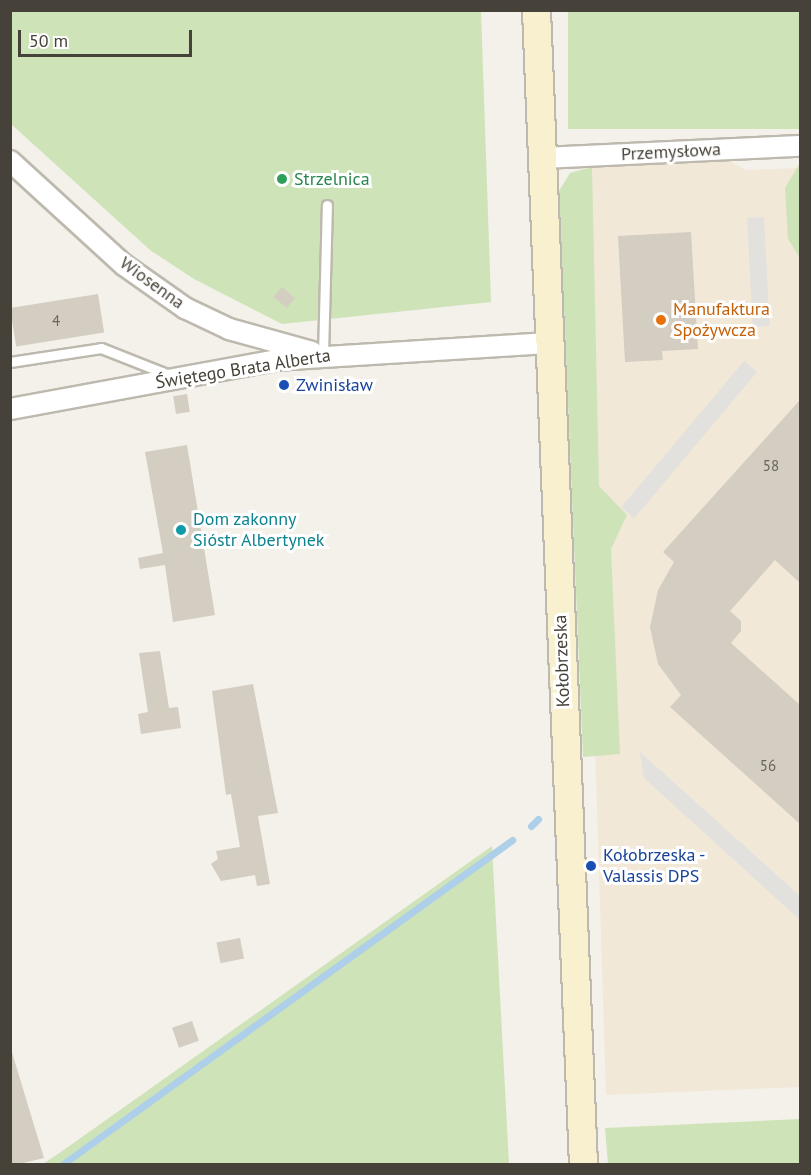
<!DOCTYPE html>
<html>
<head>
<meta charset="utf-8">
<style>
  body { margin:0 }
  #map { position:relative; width:811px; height:1175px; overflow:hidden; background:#f3f1ea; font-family:"PT Sans",sans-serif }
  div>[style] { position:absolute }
  .commercial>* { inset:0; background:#f2e8d8 }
  .green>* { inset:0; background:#cee3b8; transform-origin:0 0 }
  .parking>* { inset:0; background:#e2e1de; transform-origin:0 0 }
  .stream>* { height:7px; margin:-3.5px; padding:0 3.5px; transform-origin:3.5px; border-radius:3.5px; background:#aecfe9 }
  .building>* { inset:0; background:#d4cdc1; transform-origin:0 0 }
  .roads { filter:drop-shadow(2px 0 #beb9ae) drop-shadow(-2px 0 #beb9ae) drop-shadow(0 2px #beb9ae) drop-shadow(0 -2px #beb9ae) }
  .service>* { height:9px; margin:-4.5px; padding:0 4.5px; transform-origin:4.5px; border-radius:4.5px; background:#fff }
  .minor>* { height:20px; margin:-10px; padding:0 10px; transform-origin:10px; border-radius:10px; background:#fff }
  .secondary>* { height:27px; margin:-13.5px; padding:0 13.5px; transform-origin:13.5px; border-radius:13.5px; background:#f9f0cf }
  .dots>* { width:16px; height:16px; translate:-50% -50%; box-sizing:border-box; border:3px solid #fff; border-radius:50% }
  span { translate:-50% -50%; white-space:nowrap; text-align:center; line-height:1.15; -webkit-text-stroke:6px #fff; paint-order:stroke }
  .number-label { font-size:15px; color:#6a655b }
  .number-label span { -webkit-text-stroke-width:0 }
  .street-label { font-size:18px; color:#474239 }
  .leisure-label { font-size:18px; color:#27864d }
  .left { translate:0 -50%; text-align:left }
  .food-label { font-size:18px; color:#c56008 }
  .transit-label { font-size:18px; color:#164399 }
  .culture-label { font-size:18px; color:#0d838f }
  .frame { position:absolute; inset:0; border:12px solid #474239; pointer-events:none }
  .scale { position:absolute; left:18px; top:30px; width:174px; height:27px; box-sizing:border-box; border:3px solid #474239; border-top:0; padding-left:8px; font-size:18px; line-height:21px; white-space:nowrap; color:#474239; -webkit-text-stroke:4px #fff; paint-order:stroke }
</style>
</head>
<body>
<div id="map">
  <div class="commercial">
    <i style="clip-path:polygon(727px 160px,747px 170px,800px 168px,800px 1087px,606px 1095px,577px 175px,592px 175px,592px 167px)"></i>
  </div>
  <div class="green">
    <i style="clip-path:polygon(10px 11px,481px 11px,491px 302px,282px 324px,194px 279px,150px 250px,11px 124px)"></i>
    <i style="left:568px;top:11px;width:232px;height:118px"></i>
    <i style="clip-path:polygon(800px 163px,800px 258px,788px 239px,785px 188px)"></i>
    <i style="clip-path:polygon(592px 167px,599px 486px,627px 515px,611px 549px,620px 754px,583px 757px,559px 191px,570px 173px)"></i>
    <i style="clip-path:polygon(492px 846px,509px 1164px,43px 1164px,68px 1147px)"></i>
    <i style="clip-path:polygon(800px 1119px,800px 1164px,608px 1164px,605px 1128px)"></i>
  </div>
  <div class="parking">
    <i style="left:764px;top:217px;width:109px;height:17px;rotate:87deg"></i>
    <i style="left:744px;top:361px;width:17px;height:191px;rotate:40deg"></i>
    <i style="clip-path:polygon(640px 752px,800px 896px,800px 920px,644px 778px)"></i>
  </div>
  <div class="stream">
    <i style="left:531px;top:826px;width:10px;rotate:-45deg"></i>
    <i style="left:63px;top:1164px;width:554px;rotate:-35.81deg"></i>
  </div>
  <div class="building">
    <i style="clip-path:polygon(691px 232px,698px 349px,662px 351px,663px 360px,625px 362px,618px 236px)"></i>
    <i style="left:282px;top:287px;width:17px;height:13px;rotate:40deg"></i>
    <i style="left:98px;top:294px;width:39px;height:89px;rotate:81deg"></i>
    <i style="left:187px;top:394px;width:18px;height:14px;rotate:81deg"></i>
    <i style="clip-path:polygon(800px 400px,800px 583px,775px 560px,730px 611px,741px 621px,741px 631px,731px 643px,800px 705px,800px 824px,670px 707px,681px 695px,658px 664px,650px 627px,658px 590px,674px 562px,663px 552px)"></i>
    <i style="clip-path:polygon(187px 445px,215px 615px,173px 622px,165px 565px,140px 569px,138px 558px,163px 553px,145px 452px)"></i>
    <i style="clip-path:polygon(160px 651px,169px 708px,178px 707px,181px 728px,141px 734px,138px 714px,148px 712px,139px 653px)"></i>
    <i style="clip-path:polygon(253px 684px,278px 813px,258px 816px,270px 884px,257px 886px,255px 875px,221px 881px,211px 864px,218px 859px,216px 851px,240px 847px,231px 794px,226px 795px,212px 691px)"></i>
    <i style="left:240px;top:938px;width:21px;height:24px;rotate:79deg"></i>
    <i style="left:192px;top:1021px;width:21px;height:21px;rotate:71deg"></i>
    <i style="clip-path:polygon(10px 1046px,44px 1158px,19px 1164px,10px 1164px)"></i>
  </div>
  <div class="roads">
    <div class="service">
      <i style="left:323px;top:355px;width:150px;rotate:-88.5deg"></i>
      <i style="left:10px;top:362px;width:92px;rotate:-8.7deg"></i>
      <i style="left:101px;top:348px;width:76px;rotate:21.5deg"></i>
    </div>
    <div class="minor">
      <i style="left:542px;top:158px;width:258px;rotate:-2.7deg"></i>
      <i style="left:10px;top:161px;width:154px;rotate:42.4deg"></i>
      <i style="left:124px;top:265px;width:75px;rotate:35.2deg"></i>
      <i style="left:185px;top:308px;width:49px;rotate:25.5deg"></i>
      <i style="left:229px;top:329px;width:86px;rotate:15.5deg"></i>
      <i style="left:10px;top:409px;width:271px;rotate:-10.4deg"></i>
      <i style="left:277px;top:360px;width:274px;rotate:-3.6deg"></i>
    </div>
    <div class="secondary">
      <i style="left:536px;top:10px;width:1155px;rotate:87.67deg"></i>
    </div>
  </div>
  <div class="dots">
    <i style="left:282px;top:179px;background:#2e9e5b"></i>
    <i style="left:661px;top:320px;background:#e8710a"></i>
    <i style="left:284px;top:385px;background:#1a4fb4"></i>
    <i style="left:181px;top:530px;background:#0f9aa8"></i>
    <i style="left:591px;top:866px;background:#1a4fb4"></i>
  </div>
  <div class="number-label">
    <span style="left:56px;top:321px">4</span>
    <span style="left:771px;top:466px">58</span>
    <span style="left:768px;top:766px">56</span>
  </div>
  <div class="street-label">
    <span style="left:671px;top:152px;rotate:-3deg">Przemysłowa</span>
    <span style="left:152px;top:283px;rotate:36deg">Wiosenna</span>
    <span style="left:243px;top:369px;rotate:-9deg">Świętego Brata Alberta</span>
    <span style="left:562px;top:661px;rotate:-92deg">Kołobrzeska</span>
  </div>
  <div class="leisure-label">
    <span class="left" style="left:294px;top:179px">Strzelnica</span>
  </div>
  <div class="food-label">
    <span class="left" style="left:673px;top:320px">Manufaktura<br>Spożywcza</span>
  </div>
  <div class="transit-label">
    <span class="left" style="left:296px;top:385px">Zwinisław</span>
    <span class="left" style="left:603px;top:866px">Kołobrzeska -<br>Valassis DPS</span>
  </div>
  <div class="culture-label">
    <span class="left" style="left:193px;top:530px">Dom zakonny<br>Sióstr Albertynek</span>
  </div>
  <div class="frame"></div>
  <div class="scale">50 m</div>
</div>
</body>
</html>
